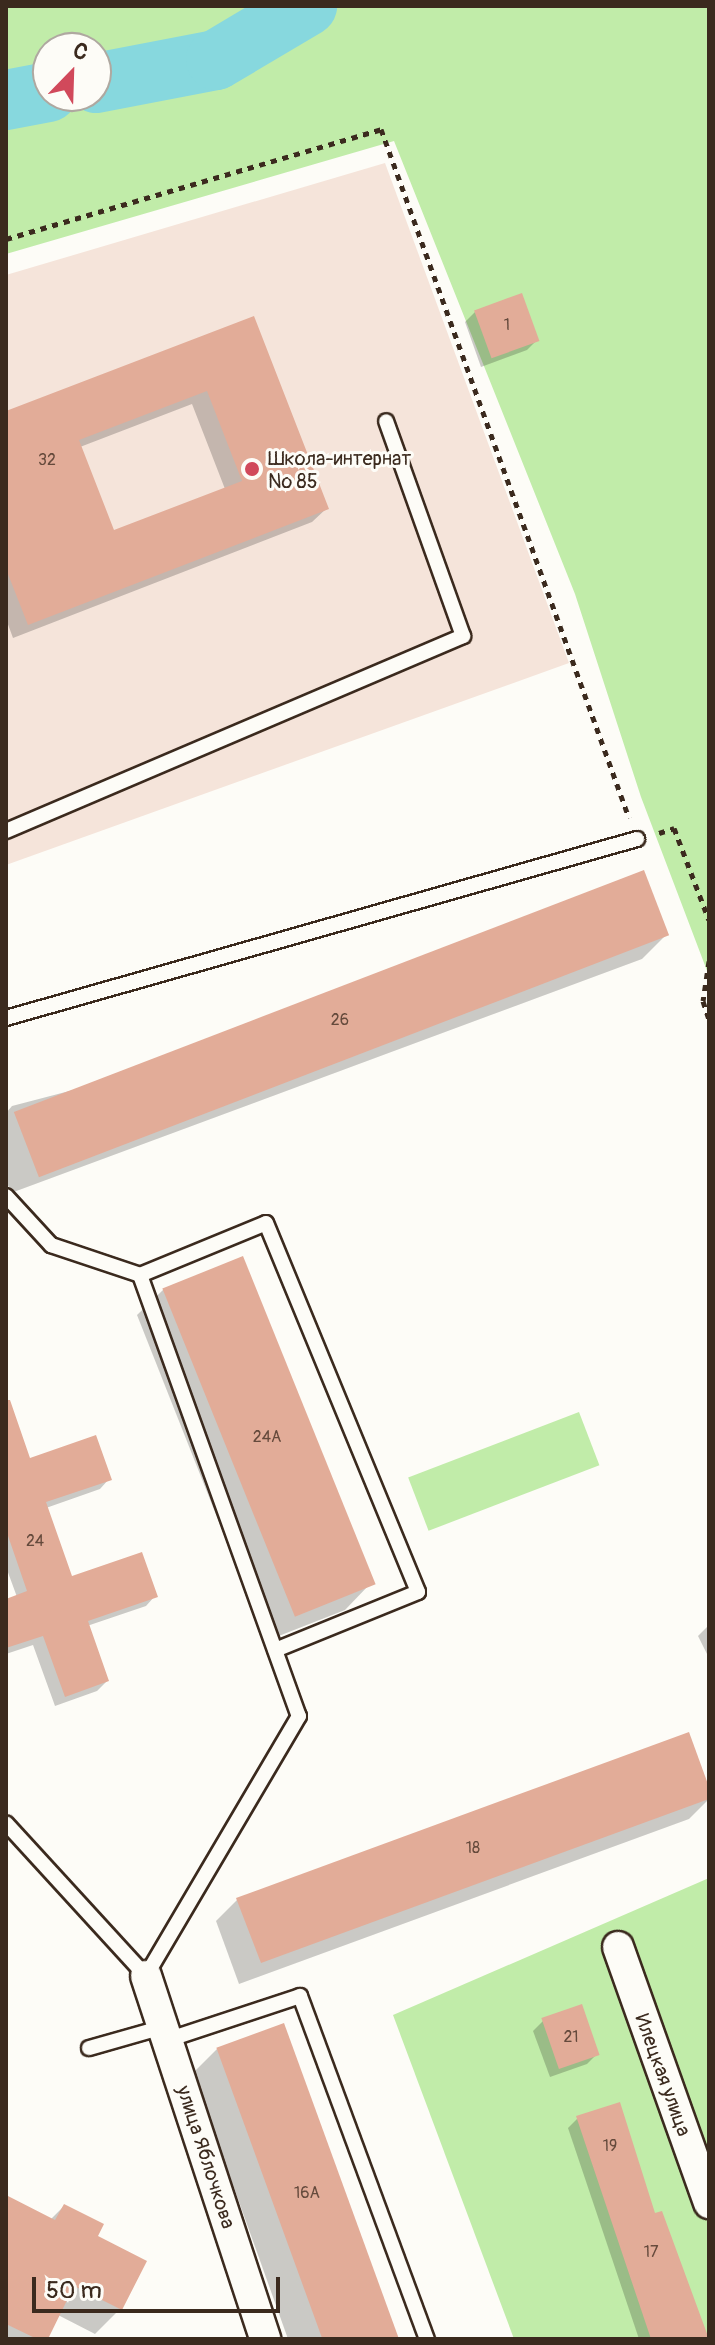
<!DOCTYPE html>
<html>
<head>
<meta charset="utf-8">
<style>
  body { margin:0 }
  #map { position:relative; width:715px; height:2345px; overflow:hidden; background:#fdfcf7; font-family:Pangolin,sans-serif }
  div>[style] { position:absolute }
  .built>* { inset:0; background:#f5e4da }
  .green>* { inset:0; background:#c1eca9; transform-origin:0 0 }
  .shadow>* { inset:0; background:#0003 }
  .river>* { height:60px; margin:-30px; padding:0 30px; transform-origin:30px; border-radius:30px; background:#87d8de }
  .building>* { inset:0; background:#e2ac98; transform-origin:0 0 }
  .path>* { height:5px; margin-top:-2.5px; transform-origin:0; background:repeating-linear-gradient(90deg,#3b2a1e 0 6px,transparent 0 12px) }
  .roads { filter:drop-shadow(2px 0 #3b2a1e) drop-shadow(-2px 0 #3b2a1e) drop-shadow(0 2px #3b2a1e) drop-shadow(0 -2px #3b2a1e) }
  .lane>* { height:14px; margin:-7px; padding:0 7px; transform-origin:7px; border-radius:7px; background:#fdfcf7 }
  .street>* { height:30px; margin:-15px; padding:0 15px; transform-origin:15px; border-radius:15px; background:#fdfcf7 }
  .dots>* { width:22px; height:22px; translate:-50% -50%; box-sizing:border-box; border:4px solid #fdfcf7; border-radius:50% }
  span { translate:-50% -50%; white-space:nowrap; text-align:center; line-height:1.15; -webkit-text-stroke:6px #fdfcf7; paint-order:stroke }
  .number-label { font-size:16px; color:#654a3c }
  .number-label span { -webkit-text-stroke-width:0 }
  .poi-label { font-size:20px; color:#3b2a1e }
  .left { translate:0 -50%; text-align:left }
  .street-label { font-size:20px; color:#3b2a1e }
  .frame { position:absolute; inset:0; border:8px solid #3b2a1e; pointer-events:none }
  .north { position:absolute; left:32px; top:32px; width:80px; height:80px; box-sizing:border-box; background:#fdfcf7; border:2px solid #afa8a0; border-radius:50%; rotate:23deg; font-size:22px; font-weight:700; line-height:32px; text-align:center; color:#3b2a1e }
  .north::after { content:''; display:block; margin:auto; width:28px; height:36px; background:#d1495b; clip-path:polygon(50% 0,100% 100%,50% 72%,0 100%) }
  .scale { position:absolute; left:32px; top:2277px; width:248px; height:36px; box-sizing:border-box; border:4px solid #3b2a1e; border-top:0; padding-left:10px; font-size:24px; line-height:28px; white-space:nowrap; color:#3b2a1e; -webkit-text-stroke:6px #fdfcf7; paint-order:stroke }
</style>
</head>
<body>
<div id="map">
  <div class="built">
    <i style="clip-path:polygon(385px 163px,569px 663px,6px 865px,6px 275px)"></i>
  </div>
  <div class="green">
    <i style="clip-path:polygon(evenodd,6px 6px,709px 6px,709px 976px,641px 797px,575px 594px,394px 141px,6px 254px,6px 6px,48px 48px,96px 48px,96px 96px,48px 96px,48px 48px)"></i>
    <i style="left:579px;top:1412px;width:57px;height:183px;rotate:69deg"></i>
    <i style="clip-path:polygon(709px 1878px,709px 2339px,514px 2339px,393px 2015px)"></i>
  </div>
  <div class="shadow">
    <i style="clip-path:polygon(475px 312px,537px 340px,527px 350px,481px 367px,465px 322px)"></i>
    <i style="clip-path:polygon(evenodd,253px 318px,327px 508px,312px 522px,13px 638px,6px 619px,6px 413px,253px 318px,192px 404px,225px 489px,113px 532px,80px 447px,192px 404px)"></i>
    <i style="clip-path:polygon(666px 935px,642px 959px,11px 1193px,6px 1180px,6px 1113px,12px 1106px)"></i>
    <i style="clip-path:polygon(242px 1259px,370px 1584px,345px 1610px,266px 1641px,137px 1315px,163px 1290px)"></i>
    <i style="clip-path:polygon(6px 1411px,29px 1460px,109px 1479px,100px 1489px,46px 1508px,71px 1579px,155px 1596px,146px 1606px,87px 1626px,107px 1681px,97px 1691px,55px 1706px,33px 1645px,6px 1654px,6px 1601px,17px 1597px,6px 1567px)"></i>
    <i style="clip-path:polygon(709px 1625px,709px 1658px,698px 1636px)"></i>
    <i style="clip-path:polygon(709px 1792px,709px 1799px,689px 1819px,239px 1984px,216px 1921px,238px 1899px)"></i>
    <i style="clip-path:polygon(543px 2021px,597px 2054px,587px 2064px,550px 2077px,533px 2031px)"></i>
    <i style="clip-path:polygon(217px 2049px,395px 2339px,288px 2339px,193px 2073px)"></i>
    <i style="clip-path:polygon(578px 2118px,654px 2216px,708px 2339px,639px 2339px,568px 2128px)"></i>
    <i style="clip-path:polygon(6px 2198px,50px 2220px,64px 2206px,95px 2237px,120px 2309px,95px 2334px,58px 2315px,46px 2339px,6px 2339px)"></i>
  </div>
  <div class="river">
    <i style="left:96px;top:83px;width:122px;rotate:-10.9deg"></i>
    <i style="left:216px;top:60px;width:106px;rotate:-30.7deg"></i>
    <i style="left:6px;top:100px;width:43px;rotate:-10.8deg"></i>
  </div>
  <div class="building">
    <i style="left:522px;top:293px;width:51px;height:51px;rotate:70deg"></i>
    <i style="clip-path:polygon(evenodd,254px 316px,329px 509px,28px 625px,6px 569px,6px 411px,254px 316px,207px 391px,242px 481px,114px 530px,79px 440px,207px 391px)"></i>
    <i style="left:644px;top:870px;width:70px;height:675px;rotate:69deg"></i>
    <i style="left:243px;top:1256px;width:354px;height:87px;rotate:68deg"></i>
    <i style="clip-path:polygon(6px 1400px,10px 1400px,30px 1458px,96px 1435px,112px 1480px,46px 1502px,72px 1576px,142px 1552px,158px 1597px,88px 1621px,109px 1681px,65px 1697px,43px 1636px,6px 1648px,6px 1599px,27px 1591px,6px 1530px)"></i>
    <i style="clip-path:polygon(689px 1732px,709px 1787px,709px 1799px,261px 1963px,236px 1898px)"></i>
    <i style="left:582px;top:2004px;width:54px;height:43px;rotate:71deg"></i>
    <i style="left:284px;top:2023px;width:336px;height:72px;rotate:70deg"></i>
    <i style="clip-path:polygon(620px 2102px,655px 2213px,662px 2211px,709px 2339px,651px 2339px,576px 2116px)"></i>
    <i style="clip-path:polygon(6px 2195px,55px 2220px,64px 2204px,104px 2224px,98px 2236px,147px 2261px,122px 2310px,74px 2286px,48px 2339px,37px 2339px,6px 2324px)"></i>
  </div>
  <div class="path">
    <i style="left:6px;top:239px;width:391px;rotate:-16.3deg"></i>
    <i style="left:381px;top:129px;width:732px;rotate:70.2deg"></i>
    <i style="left:659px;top:833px;width:16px;rotate:-18deg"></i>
    <i style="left:674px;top:828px;width:98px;rotate:69.2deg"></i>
    <i style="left:709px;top:961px;width:40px;rotate:98.5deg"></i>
    <i style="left:703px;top:1001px;width:20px;rotate:72deg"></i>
  </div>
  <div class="roads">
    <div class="lane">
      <i style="left:6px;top:831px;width:497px;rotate:-23.1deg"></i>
      <i style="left:463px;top:636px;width:228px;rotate:-109.7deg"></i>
      <i style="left:6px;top:1018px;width:656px;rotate:-15.84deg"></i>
      <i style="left:6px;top:1196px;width:67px;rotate:47.4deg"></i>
      <i style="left:51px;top:1245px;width:94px;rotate:18.6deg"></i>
      <i style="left:140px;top:1275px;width:469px;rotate:70.2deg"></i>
      <i style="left:299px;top:1716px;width:302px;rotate:120.5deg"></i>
      <i style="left:146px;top:1976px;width:207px;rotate:-132.5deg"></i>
      <i style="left:140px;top:1275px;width:136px;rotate:-22.4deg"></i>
      <i style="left:266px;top:1223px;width:399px;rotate:67.6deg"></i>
      <i style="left:418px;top:1592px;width:154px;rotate:157.9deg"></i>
      <i style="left:167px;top:2040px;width:140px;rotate:-18.3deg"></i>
      <i style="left:300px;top:1996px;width:366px;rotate:69.7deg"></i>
      <i style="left:89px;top:2048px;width:77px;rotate:-15.8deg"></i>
    </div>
    <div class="street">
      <i style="left:618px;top:1947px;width:272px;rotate:70.4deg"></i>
      <i style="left:146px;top:1976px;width:382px;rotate:71.8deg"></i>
    </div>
  </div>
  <div class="dots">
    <i style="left:252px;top:469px;background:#d1495b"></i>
  </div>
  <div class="number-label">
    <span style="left:507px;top:325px">1</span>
    <span style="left:47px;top:460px">32</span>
    <span style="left:340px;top:1020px">26</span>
    <span style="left:267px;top:1437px">24А</span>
    <span style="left:35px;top:1541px">24</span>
    <span style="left:473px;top:1848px">18</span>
    <span style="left:571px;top:2037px">21</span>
    <span style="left:610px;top:2146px">19</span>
    <span style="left:307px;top:2193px">16А</span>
    <span style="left:651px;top:2252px">17</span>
  </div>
  <div class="poi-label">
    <span class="left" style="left:268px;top:470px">Школа-интернат<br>№ 85</span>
  </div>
  <div class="street-label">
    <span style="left:663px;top:2075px;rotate:70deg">Илецкая улица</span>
    <span style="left:206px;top:2157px;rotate:72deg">улица Яблочкова</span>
  </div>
  <div class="frame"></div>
  <div class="north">С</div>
  <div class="scale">50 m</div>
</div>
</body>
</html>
